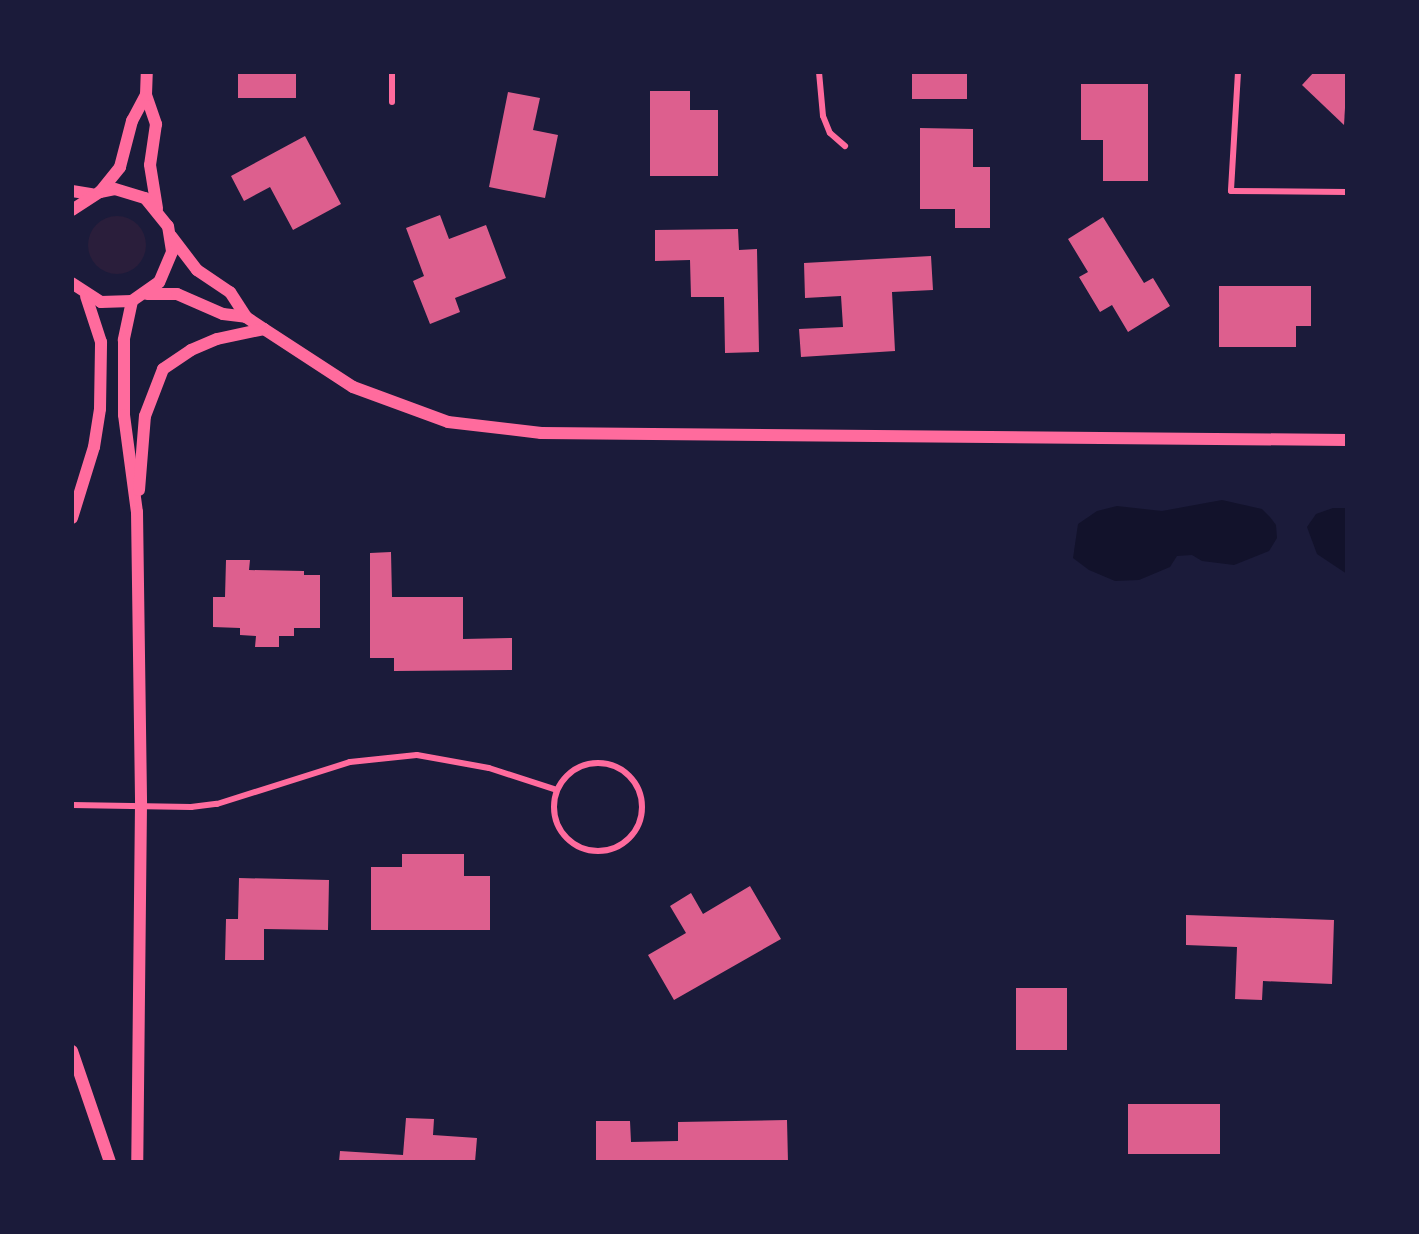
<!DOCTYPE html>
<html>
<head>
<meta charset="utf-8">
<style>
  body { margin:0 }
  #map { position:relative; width:1419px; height:1234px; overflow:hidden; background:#1b1b3a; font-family:Jost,sans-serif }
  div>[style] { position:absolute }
  .green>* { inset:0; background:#2a1e3b }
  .round { border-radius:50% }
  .water>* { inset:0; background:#12122b }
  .building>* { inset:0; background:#dd5f8e; transform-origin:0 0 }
  .minor>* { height:6px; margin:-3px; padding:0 3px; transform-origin:3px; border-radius:3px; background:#ff6b9d }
  .minor>.ring { margin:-3px; padding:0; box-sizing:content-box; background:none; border:6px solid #ff6b9d; border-radius:50% }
  .secondary>* { height:12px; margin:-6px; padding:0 6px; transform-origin:6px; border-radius:6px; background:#ff6b9d }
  span { translate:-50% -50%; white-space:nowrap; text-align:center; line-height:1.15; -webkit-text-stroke:6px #1b1b3a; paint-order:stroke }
  .frame { position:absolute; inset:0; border:74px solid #1b1b3a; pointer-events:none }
</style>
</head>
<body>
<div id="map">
  <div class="green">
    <i class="round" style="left:88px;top:216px;width:58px;height:58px"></i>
  </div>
  <div class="water">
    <i style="clip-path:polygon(1222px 500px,1262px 509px,1270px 517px,1276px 525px,1277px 538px,1269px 551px,1234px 565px,1202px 561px,1192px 555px,1177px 556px,1170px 567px,1139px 580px,1115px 581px,1089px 570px,1073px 558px,1078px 524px,1097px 511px,1117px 506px,1162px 511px)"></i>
    <i style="clip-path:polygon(1333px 508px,1347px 508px,1347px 574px,1317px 554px,1307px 527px,1316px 514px)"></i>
  </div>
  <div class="building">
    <i style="left:238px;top:72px;width:58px;height:26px"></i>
    <i style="left:912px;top:72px;width:55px;height:27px"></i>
    <i style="clip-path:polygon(1314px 72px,1347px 74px,1344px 125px,1302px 85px)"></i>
    <i style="clip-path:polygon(1081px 84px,1148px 84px,1148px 181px,1103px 181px,1103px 140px,1081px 140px)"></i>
    <i style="clip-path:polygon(650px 91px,690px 91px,690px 110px,718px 110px,718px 176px,650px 176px)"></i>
    <i style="clip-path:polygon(508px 92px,540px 98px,533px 130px,558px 135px,545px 198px,489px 187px)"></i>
    <i style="clip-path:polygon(920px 128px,973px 129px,973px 167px,990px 167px,990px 228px,955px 228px,955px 209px,920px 209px)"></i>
    <i style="clip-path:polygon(305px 136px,341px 204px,293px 230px,270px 187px,244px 201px,231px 176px)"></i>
    <i style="clip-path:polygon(440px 215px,449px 239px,486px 225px,506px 278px,455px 298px,460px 312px,430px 324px,413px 281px,424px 276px,406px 228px)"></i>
    <i style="clip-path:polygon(1103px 217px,1144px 283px,1153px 278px,1170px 306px,1128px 332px,1112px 305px,1100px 312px,1079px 277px,1088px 272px,1068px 239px)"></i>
    <i style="clip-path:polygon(738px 229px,739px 250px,757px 249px,759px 352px,725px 353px,724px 297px,691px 297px,690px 260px,655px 261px,655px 230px)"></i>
    <i style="clip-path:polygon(931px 256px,933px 290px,892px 292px,895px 351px,801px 357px,799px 329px,843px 327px,841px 296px,805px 298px,804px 263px)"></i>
    <i style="clip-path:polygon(1219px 286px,1311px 286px,1311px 326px,1296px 326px,1296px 347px,1219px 347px)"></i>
    <i style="clip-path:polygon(391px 552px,392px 597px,463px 597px,463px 639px,512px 638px,512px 670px,394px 671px,394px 658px,370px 658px,370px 553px)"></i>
    <i style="clip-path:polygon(226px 560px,250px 560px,249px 570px,304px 571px,304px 575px,320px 575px,320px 628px,294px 628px,294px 636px,279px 636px,279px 647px,255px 647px,256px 636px,240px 635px,240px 628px,213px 627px,213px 597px,225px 597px)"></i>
    <i style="clip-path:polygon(402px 854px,464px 854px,464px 876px,490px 876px,490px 930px,371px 930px,371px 867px,402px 867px)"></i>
    <i style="clip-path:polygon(239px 878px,329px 880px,328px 930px,264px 929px,264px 960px,225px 960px,226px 919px,238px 919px)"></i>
    <i style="clip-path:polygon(750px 886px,781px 939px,674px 1000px,648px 955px,686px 933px,670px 906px,691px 893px,703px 914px)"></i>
    <i style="clip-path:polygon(1186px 915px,1334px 920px,1332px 984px,1263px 981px,1262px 1000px,1235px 999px,1237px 947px,1186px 945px)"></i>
    <i style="left:1016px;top:988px;width:51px;height:62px"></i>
    <i style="left:1128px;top:1104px;width:92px;height:50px"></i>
    <i style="clip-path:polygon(406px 1118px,434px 1119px,433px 1135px,477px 1138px,475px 1162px,339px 1162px,340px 1151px,403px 1155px)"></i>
    <i style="clip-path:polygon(787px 1120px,788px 1162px,596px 1162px,596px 1121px,630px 1121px,631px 1142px,678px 1141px,678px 1122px)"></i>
  </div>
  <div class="minor">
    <i style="left:819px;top:72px;width:44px;rotate:84.8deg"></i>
    <i style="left:823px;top:116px;width:18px;rotate:68deg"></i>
    <i style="left:830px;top:133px;width:20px;rotate:41deg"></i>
    <i style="left:1238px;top:72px;width:119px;rotate:93.4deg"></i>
    <i style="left:1231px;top:191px;width:116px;rotate:0.5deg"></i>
    <i style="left:392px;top:102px;width:30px;rotate:-90deg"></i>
    <i class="ring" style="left:554px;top:763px;width:82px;height:82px"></i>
    <i style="left:72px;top:805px;width:119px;rotate:1deg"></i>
    <i style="left:191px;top:807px;width:26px;rotate:-7deg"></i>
    <i style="left:217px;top:804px;width:139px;rotate:-17.5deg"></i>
    <i style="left:350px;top:762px;width:67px;rotate:-6deg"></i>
    <i style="left:417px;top:755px;width:73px;rotate:10.2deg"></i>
    <i style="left:489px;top:768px;width:71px;rotate:17.9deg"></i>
  </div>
  <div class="secondary">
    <i style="left:146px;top:95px;width:31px;rotate:71deg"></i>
    <i style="left:156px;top:124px;width:41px;rotate:98.3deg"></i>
    <i style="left:150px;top:165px;width:44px;rotate:80.8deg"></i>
    <i style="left:72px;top:191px;width:20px;rotate:9deg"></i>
    <i style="left:100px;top:192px;width:32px;rotate:-51deg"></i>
    <i style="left:120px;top:167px;width:48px;rotate:-75.4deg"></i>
    <i style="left:132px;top:121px;width:30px;rotate:-62deg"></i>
    <i style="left:146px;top:95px;width:23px;rotate:-88deg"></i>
    <i style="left:72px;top:210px;width:33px;rotate:-33deg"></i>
    <i style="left:100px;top:192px;width:15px;rotate:-11deg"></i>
    <i style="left:115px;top:189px;width:31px;rotate:17deg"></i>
    <i style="left:145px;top:198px;width:36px;rotate:51deg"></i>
    <i style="left:168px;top:226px;width:26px;rotate:81deg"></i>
    <i style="left:172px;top:252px;width:33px;rotate:113deg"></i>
    <i style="left:159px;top:282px;width:33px;rotate:145deg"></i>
    <i style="left:132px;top:301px;width:31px;rotate:178deg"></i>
    <i style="left:101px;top:302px;width:35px;rotate:-147deg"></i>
    <i style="left:171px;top:236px;width:43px;rotate:52.6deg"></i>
    <i style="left:197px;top:270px;width:40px;rotate:34deg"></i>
    <i style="left:230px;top:292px;width:30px;rotate:57deg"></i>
    <i style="left:246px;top:317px;width:22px;rotate:34deg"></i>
    <i style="left:264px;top:329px;width:106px;rotate:33.1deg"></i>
    <i style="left:353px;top:387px;width:101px;rotate:20.2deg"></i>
    <i style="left:448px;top:422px;width:94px;rotate:6.7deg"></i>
    <i style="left:541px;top:433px;width:806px;rotate:0.5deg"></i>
    <i style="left:147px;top:294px;width:30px"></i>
    <i style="left:177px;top:294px;width:50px;rotate:23.5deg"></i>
    <i style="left:223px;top:314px;width:23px;rotate:7deg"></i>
    <i style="left:132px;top:301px;width:40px;rotate:102deg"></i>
    <i style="left:124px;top:340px;width:75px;rotate:90deg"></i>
    <i style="left:124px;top:415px;width:98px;rotate:82.4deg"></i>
    <i style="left:137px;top:512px;width:292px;rotate:89.2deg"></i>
    <i style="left:141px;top:804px;width:358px;rotate:90.6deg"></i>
    <i style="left:139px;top:490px;width:74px;rotate:-85.4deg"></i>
    <i style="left:145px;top:416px;width:50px;rotate:-69deg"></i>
    <i style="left:163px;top:369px;width:34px;rotate:-34deg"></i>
    <i style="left:191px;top:350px;width:28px;rotate:-23deg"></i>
    <i style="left:217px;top:339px;width:48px;rotate:-12deg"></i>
    <i style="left:72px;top:518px;width:74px;rotate:-72.8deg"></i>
    <i style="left:94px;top:447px;width:38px;rotate:-81deg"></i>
    <i style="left:100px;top:409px;width:67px;rotate:-89.1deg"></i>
    <i style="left:101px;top:342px;width:48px;rotate:-108.1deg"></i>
    <i style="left:72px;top:1051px;width:117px;rotate:71.1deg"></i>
  </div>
  <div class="frame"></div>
</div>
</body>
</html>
